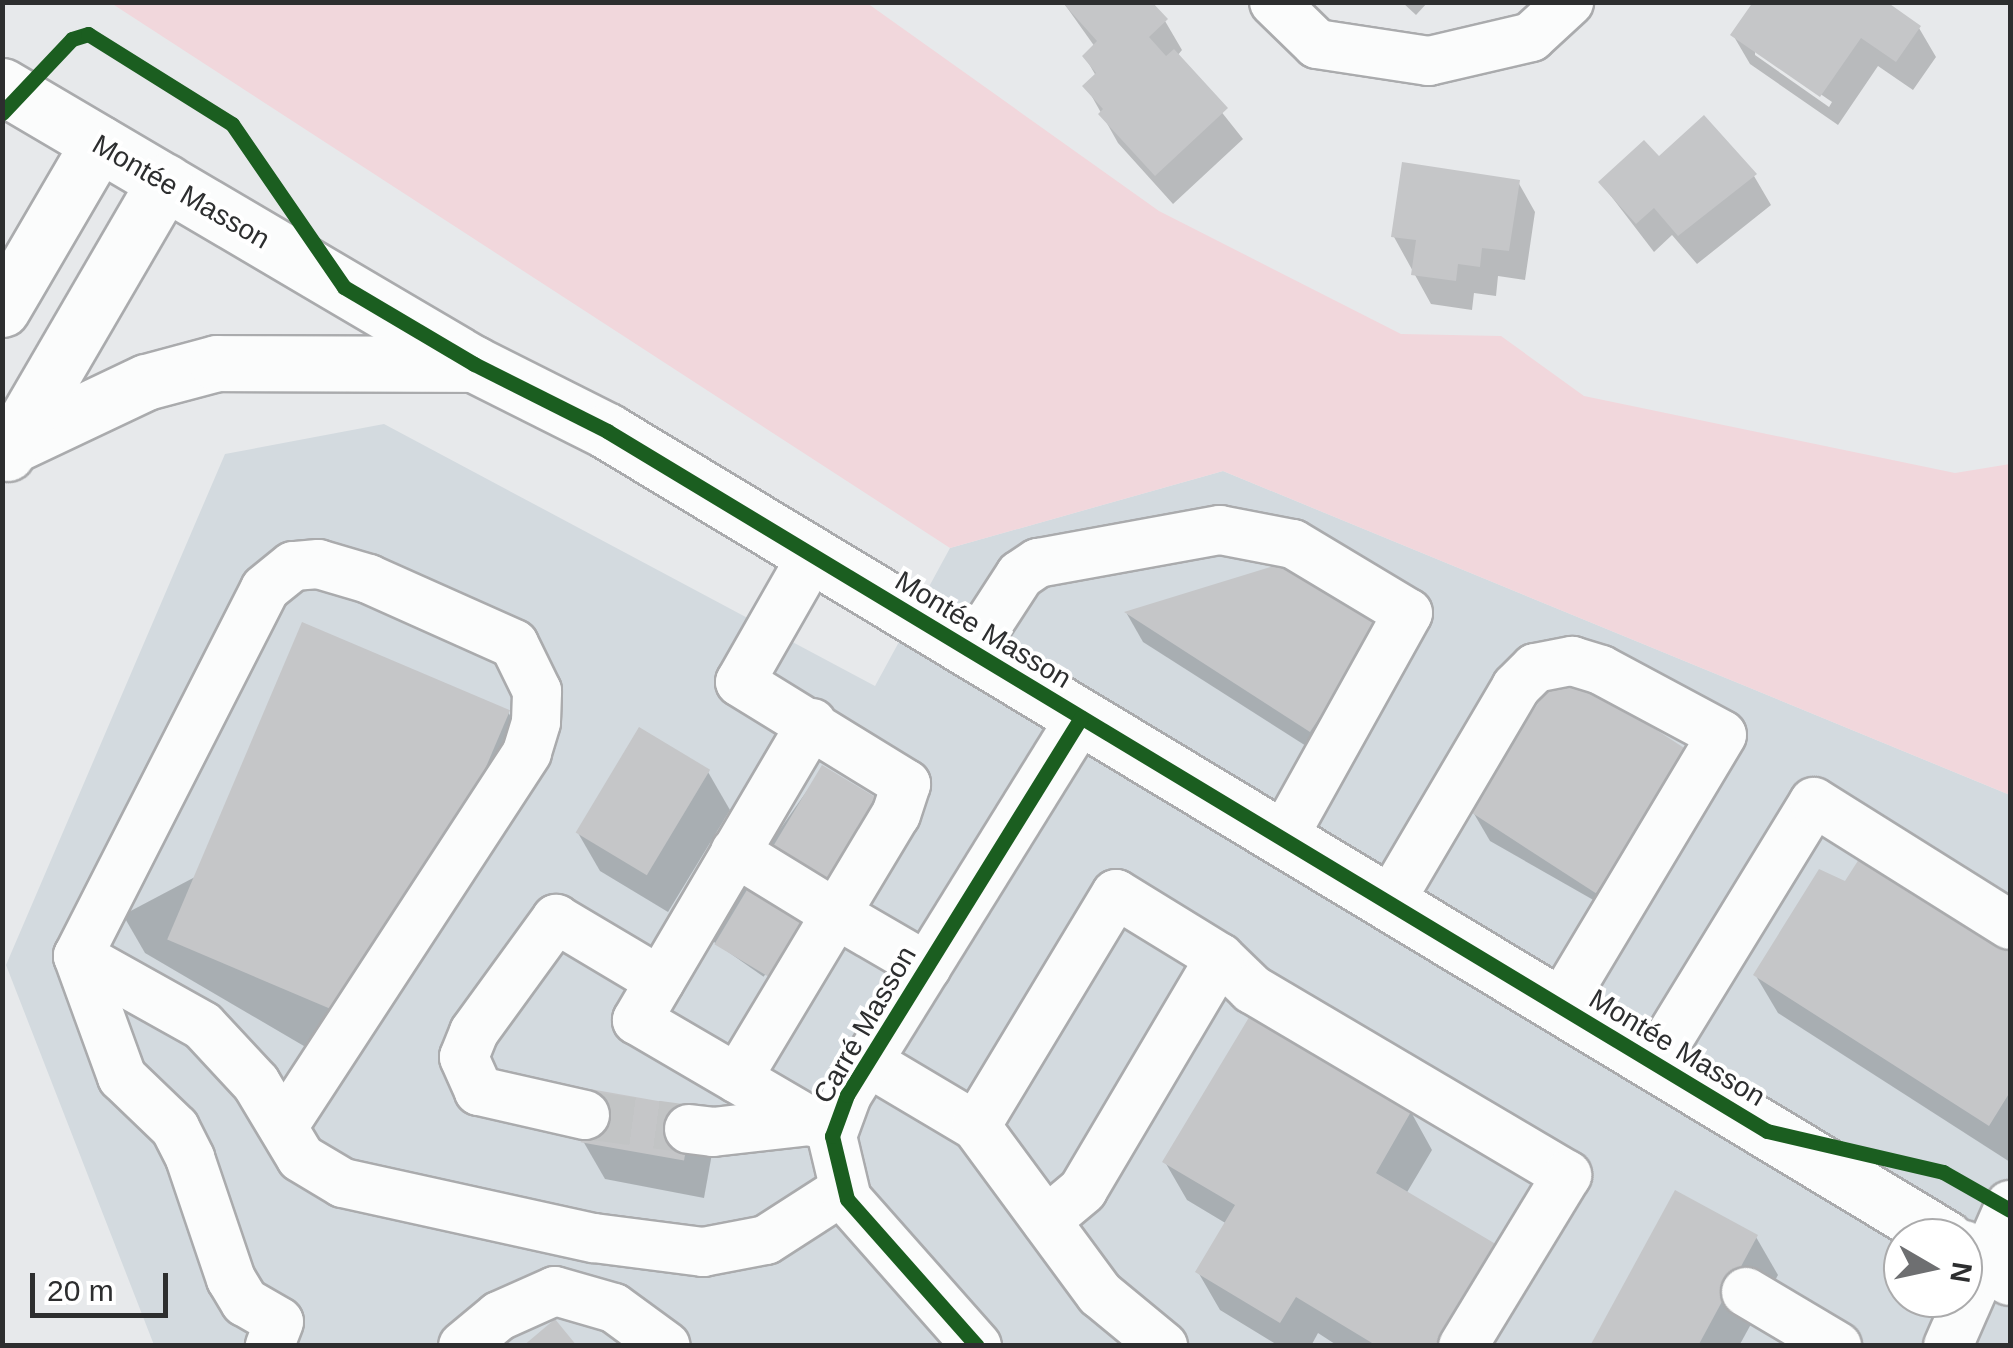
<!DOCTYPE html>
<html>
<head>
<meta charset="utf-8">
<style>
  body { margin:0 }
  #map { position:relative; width:2013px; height:1348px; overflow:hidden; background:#e7e9eb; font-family:Arial,sans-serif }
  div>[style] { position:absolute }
  .built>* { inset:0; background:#d3dadf }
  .green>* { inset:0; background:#f1d7dc }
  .shadow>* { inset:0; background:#0003; transform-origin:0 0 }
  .building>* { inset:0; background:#c5c6c8; transform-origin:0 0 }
  .minor-tunnel>* { height:48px; margin-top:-24px; transform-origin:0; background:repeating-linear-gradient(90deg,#c2c4c5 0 48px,transparent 0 72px) }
  .roads { filter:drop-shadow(2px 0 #aaabad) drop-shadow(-2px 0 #aaabad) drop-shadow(0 2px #aaabad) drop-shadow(0 -2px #aaabad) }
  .minor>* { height:48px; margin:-24px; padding:0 24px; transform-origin:24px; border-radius:24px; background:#fbfcfc }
  .major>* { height:55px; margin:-27.5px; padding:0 27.5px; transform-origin:27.5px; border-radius:27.5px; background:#fbfcfc }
  .highway>* { height:55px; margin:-27.5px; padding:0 27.5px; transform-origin:27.5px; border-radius:27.5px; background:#fbfcfc }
  .cycleway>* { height:15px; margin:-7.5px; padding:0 7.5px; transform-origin:7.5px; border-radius:7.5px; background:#1b5e20 }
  span { translate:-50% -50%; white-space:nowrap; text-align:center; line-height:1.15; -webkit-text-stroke:8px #fff; paint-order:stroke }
  .street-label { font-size:28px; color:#2d2e2f }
  .frame { position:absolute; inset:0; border:5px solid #2d2e2f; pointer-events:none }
  .north { position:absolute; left:1883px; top:1218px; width:100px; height:100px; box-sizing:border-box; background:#fff; border:2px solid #ababac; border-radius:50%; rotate:99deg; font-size:28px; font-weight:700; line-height:40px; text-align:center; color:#2d2e2f }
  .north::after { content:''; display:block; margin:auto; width:35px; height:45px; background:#6e6f71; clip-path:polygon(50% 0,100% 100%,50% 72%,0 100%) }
  .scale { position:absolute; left:30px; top:1273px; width:138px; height:45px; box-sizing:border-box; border:5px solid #2d2e2f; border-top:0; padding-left:12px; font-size:30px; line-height:35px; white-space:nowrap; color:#2d2e2f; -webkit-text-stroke:8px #fff; paint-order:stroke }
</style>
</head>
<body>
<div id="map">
  <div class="built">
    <i style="clip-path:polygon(evenodd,384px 424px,875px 686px,950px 548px,1223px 471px,2010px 795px,2010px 1345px,154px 1345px,6px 965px,225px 454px,384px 424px,1903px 1238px,1963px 1238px,1963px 1298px,1903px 1298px,1903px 1238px)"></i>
  </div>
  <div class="green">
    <i style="clip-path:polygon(111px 3px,867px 3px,1159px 211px,1401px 334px,1501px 336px,1584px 396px,1955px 473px,2010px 464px,2010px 795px,1223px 471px,950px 548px)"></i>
  </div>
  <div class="shadow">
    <i style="clip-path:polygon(1063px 2px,1165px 21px,1182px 50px,1177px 56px,1243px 139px,1173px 204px,1118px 143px,1086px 86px,1096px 76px,1085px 57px,1095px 47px)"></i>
    <i style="clip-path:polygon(1402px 2px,1428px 2px,1416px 15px)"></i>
    <i style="clip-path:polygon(evenodd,1919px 28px,1936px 57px,1913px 90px,1878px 66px,1838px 125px,1750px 64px,1733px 35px,1919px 28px,1755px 49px,1832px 102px,1829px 107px,1755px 55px,1755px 49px)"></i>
    <i style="clip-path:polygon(1659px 159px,1754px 176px,1771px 205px,1697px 264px,1672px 235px,1654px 252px,1601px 183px)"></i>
    <i style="clip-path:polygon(1518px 182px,1535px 212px,1525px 280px,1498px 276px,1496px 296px,1474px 293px,1472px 310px,1431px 304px,1394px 237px)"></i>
    <i style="clip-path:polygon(1127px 614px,1385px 619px,1328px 760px,1143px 642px)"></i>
    <i style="clip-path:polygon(1562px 672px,1625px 918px,1490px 841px,1473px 812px)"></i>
    <i style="clip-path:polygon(508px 712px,530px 750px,338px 1066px,145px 953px,123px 915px)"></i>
    <i style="left:823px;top:768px;width:71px;height:205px;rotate:35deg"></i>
    <i style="clip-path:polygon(708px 772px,730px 810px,668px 912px,600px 871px,578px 833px)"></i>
    <i style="clip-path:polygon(2010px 945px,2010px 1162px,1778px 1013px,1756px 976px)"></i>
    <i style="clip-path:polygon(1411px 1112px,1432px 1150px,1406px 1194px,1484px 1346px,1338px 1346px,1318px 1333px,1311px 1346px,1279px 1346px,1220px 1310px,1198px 1272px,1227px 1224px,1187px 1200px,1165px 1162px)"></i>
    <i style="clip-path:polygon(583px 1141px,713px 1148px,704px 1198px,605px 1179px)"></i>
    <i style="clip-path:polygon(1756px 1237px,1778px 1275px,1739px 1346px,1593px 1346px)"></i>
  </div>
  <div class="building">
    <i style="clip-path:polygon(1062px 2px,1152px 2px,1168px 19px,1149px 37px,1166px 56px,1174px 49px,1228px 108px,1155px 176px,1098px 114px,1103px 109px,1082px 86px,1096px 73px,1082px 56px,1097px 41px)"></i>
    <i style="clip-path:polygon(1753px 2px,1887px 2px,1921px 26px,1896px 62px,1861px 38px,1820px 97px,1730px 35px)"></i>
    <i style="clip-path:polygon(1704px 115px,1757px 174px,1678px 236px,1654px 208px,1636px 224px,1598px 182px,1644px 140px,1659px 156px)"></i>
    <i style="clip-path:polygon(1402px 162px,1520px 180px,1509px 251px,1482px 248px,1480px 267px,1458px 264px,1456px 281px,1411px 275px,1416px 240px,1391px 237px)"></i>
    <i style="clip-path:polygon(1293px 560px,1387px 617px,1310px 732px,1124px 612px)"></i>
    <i style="left:302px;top:622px;width:226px;height:345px;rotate:23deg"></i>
    <i style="left:1561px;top:668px;width:152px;height:170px;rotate:33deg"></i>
    <i style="left:639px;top:727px;width:83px;height:123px;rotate:31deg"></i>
    <i style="left:822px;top:765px;width:65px;height:209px;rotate:31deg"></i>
    <i style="clip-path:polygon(1861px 856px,2010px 943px,2010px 1092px,1989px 1126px,1753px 975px,1819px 869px,1845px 881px)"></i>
    <i style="clip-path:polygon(1251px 1014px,1412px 1110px,1376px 1173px,1499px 1246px,1440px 1346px,1377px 1346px,1296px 1297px,1280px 1323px,1195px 1272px,1235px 1205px,1162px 1162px)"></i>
    <i style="left:590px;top:1089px;width:105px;height:54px;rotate:10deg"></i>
    <i style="clip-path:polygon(1675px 1190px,1758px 1235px,1698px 1346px,1590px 1346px)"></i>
    <i style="clip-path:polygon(555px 1319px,577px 1346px,523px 1346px)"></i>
  </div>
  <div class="minor-tunnel">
    <i style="left:585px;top:1115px;width:105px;rotate:7.7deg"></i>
  </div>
  <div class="roads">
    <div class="minor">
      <i style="left:1274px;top:2px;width:60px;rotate:44.3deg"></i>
      <i style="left:1317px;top:44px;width:113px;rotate:8.6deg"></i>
      <i style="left:1429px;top:61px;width:105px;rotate:-13.2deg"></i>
      <i style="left:1531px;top:37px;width:52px;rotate:-42.6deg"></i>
      <i style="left:812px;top:556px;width:145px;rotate:119.7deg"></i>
      <i style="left:740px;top:682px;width:195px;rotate:31.6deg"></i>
      <i style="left:906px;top:784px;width:32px;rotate:108deg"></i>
      <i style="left:896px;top:814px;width:117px;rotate:121deg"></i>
      <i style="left:836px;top:914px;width:105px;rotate:30.2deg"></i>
      <i style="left:970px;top:652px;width:92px;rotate:-57deg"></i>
      <i style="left:1020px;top:575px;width:22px;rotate:-34deg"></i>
      <i style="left:1038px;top:563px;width:185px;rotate:-10.3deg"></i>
      <i style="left:1220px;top:530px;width:74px;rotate:10.9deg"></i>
      <i style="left:1293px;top:544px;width:134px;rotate:31deg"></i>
      <i style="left:1408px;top:613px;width:259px;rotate:119.1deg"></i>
      <i style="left:812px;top:723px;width:345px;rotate:120.5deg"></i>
      <i style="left:637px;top:1020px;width:200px;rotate:30.3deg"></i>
      <i style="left:810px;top:1121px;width:25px;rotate:18deg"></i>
      <i style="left:735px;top:852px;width:119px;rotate:31.5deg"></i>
      <i style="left:836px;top:914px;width:192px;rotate:121deg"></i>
      <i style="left:1389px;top:903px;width:251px;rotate:-59.5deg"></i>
      <i style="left:1516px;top:687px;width:27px;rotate:-45deg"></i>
      <i style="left:1535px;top:668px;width:38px;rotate:-11deg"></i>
      <i style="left:1572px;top:661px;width:30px;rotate:17deg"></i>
      <i style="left:1601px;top:670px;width:137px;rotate:28.2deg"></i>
      <i style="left:1722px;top:735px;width:316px;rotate:120.9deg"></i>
      <i style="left:78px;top:956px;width:129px;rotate:70deg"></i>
      <i style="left:122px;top:1077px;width:74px;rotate:43.9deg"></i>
      <i style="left:175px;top:1128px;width:34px;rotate:63deg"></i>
      <i style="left:190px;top:1158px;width:128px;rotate:71.3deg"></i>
      <i style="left:231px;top:1279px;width:27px;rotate:59deg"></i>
      <i style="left:245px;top:1302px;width:39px;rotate:30deg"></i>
      <i style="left:279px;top:1322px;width:26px;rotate:111deg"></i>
      <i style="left:1220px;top:958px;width:45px;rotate:44.1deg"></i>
      <i style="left:1252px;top:989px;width:366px;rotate:30.6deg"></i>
      <i style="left:1567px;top:1175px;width:200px;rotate:121.3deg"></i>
      <i style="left:868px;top:1062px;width:126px;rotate:30.7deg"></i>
      <i style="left:976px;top:1126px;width:271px;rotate:-58.9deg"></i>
      <i style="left:1116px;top:894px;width:122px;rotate:31.6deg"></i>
      <i style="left:1220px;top:958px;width:269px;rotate:120.6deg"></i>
      <i style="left:1083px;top:1190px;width:48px;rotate:140deg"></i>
      <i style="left:1654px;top:1063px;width:306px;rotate:-58.5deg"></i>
      <i style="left:1814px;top:802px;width:231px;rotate:32.1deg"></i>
      <i style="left:585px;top:1115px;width:109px;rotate:-167.2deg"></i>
      <i style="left:479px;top:1091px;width:37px;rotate:-114deg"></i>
      <i style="left:464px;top:1057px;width:27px;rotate:-68deg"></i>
      <i style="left:474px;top:1032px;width:140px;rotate:-54deg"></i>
      <i style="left:556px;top:919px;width:121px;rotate:30.8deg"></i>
      <i style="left:976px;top:1126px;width:209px;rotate:53.6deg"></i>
      <i style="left:1100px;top:1294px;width:82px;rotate:39.5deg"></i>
      <i style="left:283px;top:1127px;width:447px;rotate:-56.9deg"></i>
      <i style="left:527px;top:752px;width:31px;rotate:-73deg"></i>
      <i style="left:536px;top:722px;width:31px;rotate:-88deg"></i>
      <i style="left:537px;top:691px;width:52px;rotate:-116.1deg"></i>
      <i style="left:514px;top:644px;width:159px;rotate:-155.9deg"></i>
      <i style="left:369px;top:579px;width:53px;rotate:-163.6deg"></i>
      <i style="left:318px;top:564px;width:25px;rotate:175deg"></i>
      <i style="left:293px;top:566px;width:36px;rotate:141deg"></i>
      <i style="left:265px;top:589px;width:412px;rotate:117deg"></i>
      <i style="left:78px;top:956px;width:143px;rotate:29.2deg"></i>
      <i style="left:203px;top:1026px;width:78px;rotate:47.1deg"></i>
      <i style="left:256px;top:1083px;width:87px;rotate:59deg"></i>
      <i style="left:301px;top:1158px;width:49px;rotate:30.8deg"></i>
      <i style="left:343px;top:1183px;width:257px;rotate:12.4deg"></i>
      <i style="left:594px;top:1238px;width:110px;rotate:7.3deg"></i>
      <i style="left:703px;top:1252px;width:64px;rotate:-10.8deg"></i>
      <i style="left:766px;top:1240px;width:90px;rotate:-32.8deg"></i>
      <i style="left:689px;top:1129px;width:24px;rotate:7deg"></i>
      <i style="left:713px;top:1132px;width:98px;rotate:-6.5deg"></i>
      <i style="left:1746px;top:1292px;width:106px;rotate:30.7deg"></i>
      <i style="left:463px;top:1346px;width:47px;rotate:-39.8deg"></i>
      <i style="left:499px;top:1316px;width:61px;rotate:-24.1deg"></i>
      <i style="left:555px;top:1291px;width:61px;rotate:16.1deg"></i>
      <i style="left:614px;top:1308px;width:64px;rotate:36.2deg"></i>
      <i style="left:977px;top:1346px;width:196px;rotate:-131.5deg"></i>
      <i style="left:847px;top:1199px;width:65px;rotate:-103.4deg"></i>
      <i style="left:832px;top:1136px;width:44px;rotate:-69.9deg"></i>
      <i style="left:847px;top:1095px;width:444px;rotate:-58.2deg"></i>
      <i style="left:1948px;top:1346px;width:154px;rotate:-66.3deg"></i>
    </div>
    <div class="major">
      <i style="left:2px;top:86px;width:548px;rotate:30.5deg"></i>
      <i style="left:474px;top:364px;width:149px;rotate:26.7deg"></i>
      <i style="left:607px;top:431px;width:1563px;rotate:31.1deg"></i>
      <i style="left:1963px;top:1248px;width:55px;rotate:31.7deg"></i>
    </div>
    <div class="highway">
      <i style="left:2px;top:309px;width:192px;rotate:-59.7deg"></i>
      <i style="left:11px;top:446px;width:149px;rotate:-25.4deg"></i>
      <i style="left:146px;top:382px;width:73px;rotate:-15deg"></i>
      <i style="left:217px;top:363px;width:257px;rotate:0.2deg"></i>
      <i style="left:7px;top:453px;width:314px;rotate:-59.8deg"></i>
    </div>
  </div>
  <div class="cycleway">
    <i style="left:2px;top:113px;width:102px;rotate:-46.6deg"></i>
    <i style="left:72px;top:39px;width:17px;rotate:-17deg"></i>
    <i style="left:88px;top:34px;width:170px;rotate:32deg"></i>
    <i style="left:232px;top:124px;width:198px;rotate:55.5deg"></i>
    <i style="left:344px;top:287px;width:151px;rotate:30.6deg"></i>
    <i style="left:474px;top:364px;width:149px;rotate:26.7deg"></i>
    <i style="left:607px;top:431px;width:1355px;rotate:31.11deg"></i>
    <i style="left:1767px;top:1131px;width:181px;rotate:13.1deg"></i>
    <i style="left:1943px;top:1172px;width:77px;rotate:29.6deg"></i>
    <i style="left:977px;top:1346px;width:196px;rotate:-131.5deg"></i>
    <i style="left:847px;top:1199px;width:65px;rotate:-103.4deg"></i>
    <i style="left:832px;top:1136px;width:44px;rotate:-69.9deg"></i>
    <i style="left:847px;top:1095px;width:444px;rotate:-58.2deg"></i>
  </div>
  <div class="street-label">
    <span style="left:181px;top:192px;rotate:30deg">Montée Masson</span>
    <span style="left:983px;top:630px;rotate:31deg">Montée Masson</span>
    <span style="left:865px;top:1025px;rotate:-60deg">Carré Masson</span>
    <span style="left:1677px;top:1048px;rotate:31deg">Montée Masson</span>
  </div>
  <div class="frame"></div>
  <div class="north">N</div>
  <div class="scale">20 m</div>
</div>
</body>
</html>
